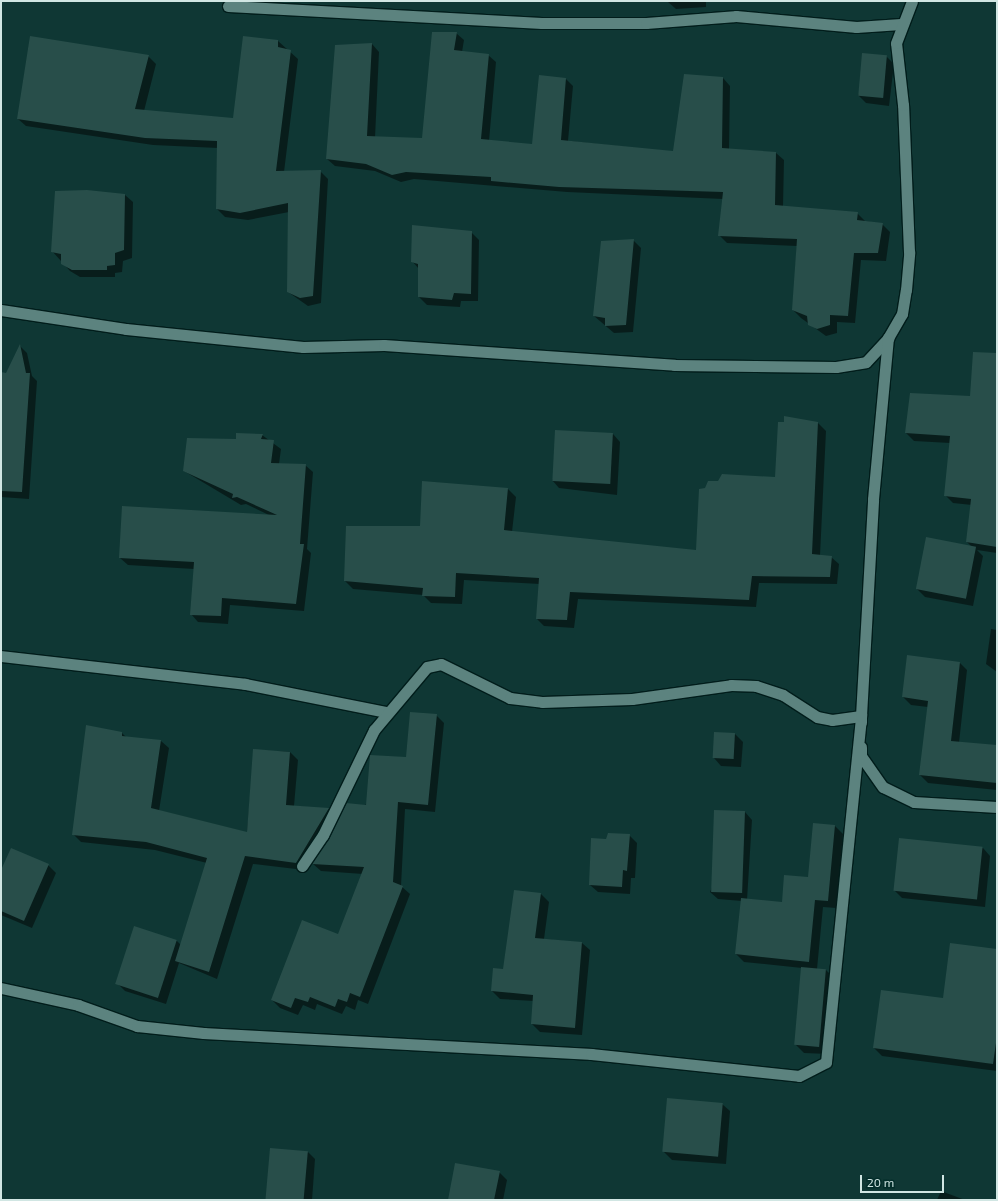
<!DOCTYPE html>
<html>
<head>
<meta charset="utf-8">
<style>
  body { margin:0 }
  #map { position:relative; width:998px; height:1201px; overflow:hidden; background:#0f3734; font-family:"Exo 2",sans-serif }
  div>[style] { position:absolute }
  .shadow>* { inset:0; background:#0007 }
  .building>* { inset:0; background:#284e4a; transform-origin:0 0 }
  .roads { filter:drop-shadow(1px 0 #011d1b) drop-shadow(-1px 0 #011d1b) drop-shadow(0 1px #011d1b) drop-shadow(0 -1px #011d1b) }
  .minor>* { height:11px; margin:-5.5px; padding:0 5.5px; transform-origin:5.5px; border-radius:5.5px; background:#5c837f }
  span { translate:-50% -50%; white-space:nowrap; text-align:center; line-height:1.15; -webkit-text-stroke:3px #032d2a; paint-order:stroke }
  .frame { position:absolute; inset:0; border:2px solid #d1e6e3; pointer-events:none }
  .scale { position:absolute; left:860px; top:1175px; width:84px; height:18px; box-sizing:border-box; border:2px solid #d1e6e3; border-top:0; padding-left:5px; font-size:12px; line-height:14px; white-space:nowrap; color:#d1e6e3; -webkit-text-stroke:3px #032d2a; paint-order:stroke }
</style>
</head>
<body>
<div id="map">
  <div class="shadow">
    <i style="clip-path:polygon(706px 1px,706px 7px,676px 9px,668px 2px)"></i>
    <i style="clip-path:polygon(456px 33px,464px 40px,462px 52px,488px 55px,496px 62px,489px 141px,533px 145px,566px 79px,573px 86px,568px 141px,674px 152px,723px 78px,730px 86px,729px 150px,776px 153px,784px 160px,783px 207px,857px 213px,865px 221px,882px 224px,890px 232px,886px 261px,861px 260px,855px 323px,837px 322px,837px 333px,826px 336px,801px 318px,793px 310px,797px 246px,727px 243px,719px 235px,723px 199px,567px 192px,414px 179px,401px 182px,375px 171px,335px 166px,327px 159px,372px 44px,379px 52px,375px 138px,423px 139px)"></i>
    <i style="clip-path:polygon(278px 41px,298px 59px,284px 172px,320px 171px,328px 179px,321px 303px,308px 306px,288px 292px,289px 212px,248px 220px,225px 217px,217px 209px,218px 148px,153px 145px,26px 126px,18px 119px,148px 56px,156px 64px,144px 111px,233px 119px)"></i>
    <i style="clip-path:polygon(886px 56px,894px 64px,889px 106px,866px 103px,858px 95px)"></i>
    <i style="clip-path:polygon(125px 195px,133px 202px,132px 258px,123px 261px,122px 272px,115px 273px,115px 277px,80px 277px,70px 271px,52px 251px)"></i>
    <i style="clip-path:polygon(471px 232px,479px 240px,478px 301px,461px 301px,460px 307px,427px 305px,419px 297px,419px 269px,412px 261px)"></i>
    <i style="clip-path:polygon(633px 240px,641px 248px,633px 332px,614px 333px,594px 316px)"></i>
    <i style="clip-path:polygon(20px 346px,27px 353px,32px 376px,37px 381px,29px 499px,1px 497px,1px 373px,7px 374px)"></i>
    <i style="clip-path:polygon(997px 354px,997px 553px,977px 550px,983px 556px,973px 606px,925px 597px,917px 589px,973px 548px,967px 542px,972px 505px,953px 503px,945px 495px,950px 443px,914px 441px,906px 433px,971px 397px)"></i>
    <i style="clip-path:polygon(818px 423px,826px 431px,820px 556px,831px 557px,839px 564px,837px 584px,759px 583px,756px 607px,578px 599px,574px 628px,544px 626px,537px 619px,540px 584px,464px 580px,462px 604px,431px 603px,423px 595px,353px 589px,345px 581px,421px 527px,423px 482px,508px 489px,516px 497px,512px 532px,697px 551px,776px 478px)"></i>
    <i style="clip-path:polygon(613px 434px,620px 442px,617px 495px,559px 488px,552px 480px)"></i>
    <i style="clip-path:polygon(262px 435px,281px 449px,279px 464px,305px 465px,313px 472px,307px 549px,311px 553px,304px 611px,230px 605px,228px 624px,198px 622px,191px 614px,194px 569px,128px 565px,120px 558px,271px 516px,246px 504px,241px 505px,184px 471px,237px 440px)"></i>
    <i style="clip-path:polygon(991px 629px,997px 630px,997px 672px,986px 664px)"></i>
    <i style="clip-path:polygon(959px 662px,967px 670px,959px 743px,997px 750px,997px 790px,928px 783px,920px 775px,928px 707px,911px 705px,903px 697px)"></i>
    <i style="clip-path:polygon(436px 715px,444px 723px,435px 812px,405px 809px,401px 886px,410px 894px,368px 1004px,358px 1000px,355px 1010px,346px 1006px,342px 1014px,317px 1004px,315px 1010px,303px 1005px,298px 1015px,280px 1008px,272px 1000px,339px 935px,363px 874px,321px 871px,313px 864px,407px 758px)"></i>
    <i style="clip-path:polygon(122px 733px,127px 738px,161px 741px,169px 748px,159px 811px,247px 833px,254px 750px,290px 752px,298px 760px,294px 806px,328px 809px,336px 816px,304px 870px,253px 864px,217px 979px,179px 963px,166px 1004px,125px 991px,117px 983px,176px 940px,181px 945px,207px 863px,155px 850px,81px 842px,73px 834px)"></i>
    <i style="clip-path:polygon(735px 734px,743px 742px,741px 767px,721px 766px,714px 758px)"></i>
    <i style="clip-path:polygon(745px 812px,752px 820px,747px 900px,783px 903px,809px 878px,835px 826px,843px 834px,836px 908px,823px 907px,817px 969px,826px 970px,833px 977px,828px 1054px,804px 1053px,796px 1045px,802px 968px,744px 962px,736px 954px,742px 901px,718px 899px,710px 892px)"></i>
    <i style="clip-path:polygon(629px 835px,637px 843px,635px 878px,631px 878px,630px 894px,598px 892px,590px 885px,607px 840px)"></i>
    <i style="clip-path:polygon(983px 848px,990px 856px,985px 907px,902px 898px,894px 890px)"></i>
    <i style="clip-path:polygon(48px 865px,56px 873px,32px 928px,1px 915px,1px 873px)"></i>
    <i style="clip-path:polygon(515px 891px,541px 894px,549px 902px,544px 939px,582px 943px,590px 950px,582px 1035px,540px 1032px,532px 1024px,534px 1001px,500px 999px,492px 991px,504px 970px)"></i>
    <i style="clip-path:polygon(997px 950px,997px 1071px,882px 1056px,874px 1048px,943px 999px)"></i>
    <i style="clip-path:polygon(722px 1104px,730px 1111px,726px 1164px,672px 1160px,664px 1152px)"></i>
    <i style="clip-path:polygon(308px 1152px,315px 1159px,312px 1200px,267px 1200px)"></i>
    <i style="clip-path:polygon(499px 1172px,507px 1180px,503px 1200px,449px 1200px)"></i>
    <i style="clip-path:polygon(941px 1191px,965px 1200px,937px 1200px)"></i>
  </div>
  <div class="building">
    <i style="clip-path:polygon(432px 32px,457px 32px,454px 50px,489px 54px,481px 139px,532px 144px,539px 75px,566px 78px,561px 140px,673px 151px,684px 74px,723px 77px,722px 148px,776px 152px,775px 205px,858px 212px,857px 220px,883px 223px,878px 253px,854px 253px,848px 316px,830px 315px,830px 325px,817px 329px,808px 325px,807px 316px,792px 310px,797px 239px,718px 236px,723px 192px,559px 187px,491px 181px,491px 177px,406px 172px,392px 175px,366px 164px,326px 159px,335px 45px,372px 43px,367px 136px,422px 138px)"></i>
    <i style="clip-path:polygon(30px 36px,149px 55px,135px 109px,233px 118px,243px 36px,278px 40px,278px 47px,291px 50px,276px 171px,321px 170px,313px 296px,300px 298px,287px 292px,288px 203px,240px 213px,216px 209px,217px 141px,145px 138px,17px 119px)"></i>
    <i style="left:862px;top:53px;width:25px;height:43px;rotate:5deg"></i>
    <i style="clip-path:polygon(87px 190px,125px 194px,124px 250px,115px 253px,115px 265px,107px 266px,107px 270px,72px 270px,61px 264px,61px 254px,51px 252px,55px 191px)"></i>
    <i style="clip-path:polygon(412px 225px,472px 231px,471px 294px,454px 293px,452px 300px,418px 297px,418px 264px,411px 262px)"></i>
    <i style="clip-path:polygon(634px 239px,626px 325px,605px 326px,605px 318px,593px 316px,601px 241px)"></i>
    <i style="clip-path:polygon(20px 344px,26px 373px,30px 373px,22px 492px,1px 491px,1px 372px,6px 373px)"></i>
    <i style="clip-path:polygon(973px 352px,997px 353px,997px 547px,966px 542px,971px 499px,944px 496px,950px 436px,905px 433px,910px 393px,970px 396px)"></i>
    <i style="clip-path:polygon(784px 416px,818px 422px,812px 554px,832px 556px,830px 577px,752px 576px,749px 600px,570px 592px,567px 620px,536px 619px,539px 578px,456px 573px,455px 597px,422px 596px,423px 588px,344px 581px,346px 526px,420px 526px,422px 481px,508px 488px,504px 530px,696px 550px,699px 489px,705px 488px,708px 481px,718px 481px,722px 474px,775px 477px,778px 422px,784px 422px)"></i>
    <i style="left:555px;top:430px;width:58px;height:51px;rotate:3deg"></i>
    <i style="clip-path:polygon(236px 433px,263px 434px,261px 439px,274px 440px,271px 463px,306px 464px,300px 544px,304px 544px,296px 604px,222px 598px,221px 616px,190px 615px,194px 562px,119px 558px,122px 506px,277px 515px,237px 497px,232px 498px,233px 494px,183px 471px,187px 438px,236px 439px)"></i>
    <i style="left:926px;top:537px;width:51px;height:53px;rotate:11deg"></i>
    <i style="clip-path:polygon(907px 655px,960px 662px,951px 741px,997px 745px,997px 783px,919px 775px,928px 701px,902px 697px)"></i>
    <i style="clip-path:polygon(410px 712px,437px 714px,428px 805px,398px 802px,393px 882px,403px 886px,360px 997px,350px 993px,347px 1002px,338px 999px,335px 1007px,310px 997px,308px 1002px,295px 998px,291px 1008px,271px 1000px,302px 920px,338px 934px,364px 867px,312px 864px,346px 803px,366px 805px,370px 755px,406px 757px)"></i>
    <i style="clip-path:polygon(86px 725px,122px 732px,122px 736px,161px 740px,151px 808px,247px 832px,253px 749px,290px 752px,286px 805px,329px 808px,296px 863px,245px 856px,209px 972px,175px 961px,207px 858px,146px 842px,72px 835px)"></i>
    <i style="left:714px;top:732px;width:21px;height:26px;rotate:3deg"></i>
    <i style="left:714px;top:810px;width:31px;height:82px;rotate:2deg"></i>
    <i style="clip-path:polygon(813px 823px,835px 825px,828px 901px,815px 900px,809px 962px,735px 954px,741px 898px,782px 902px,784px 875px,808px 877px)"></i>
    <i style="clip-path:polygon(608px 833px,630px 834px,627px 871px,623px 870px,622px 887px,589px 885px,591px 838px,606px 839px)"></i>
    <i style="left:899px;top:838px;width:84px;height:53px;rotate:6deg"></i>
    <i style="clip-path:polygon(11px 848px,49px 864px,24px 921px,1px 911px,1px 870px)"></i>
    <i style="clip-path:polygon(514px 890px,541px 893px,535px 938px,582px 942px,575px 1028px,531px 1024px,533px 995px,491px 991px,493px 968px,503px 969px)"></i>
    <i style="left:134px;top:926px;width:45px;height:61px;rotate:18deg"></i>
    <i style="clip-path:polygon(950px 943px,997px 949px,997px 1036px,993px 1064px,873px 1048px,881px 990px,943px 998px)"></i>
    <i style="left:801px;top:967px;width:25px;height:78px;rotate:5deg"></i>
    <i style="left:667px;top:1098px;width:56px;height:54px;rotate:5deg"></i>
    <i style="left:270px;top:1148px;width:38px;height:52px;rotate:5deg"></i>
    <i style="clip-path:polygon(455px 1163px,500px 1171px,494px 1200px,448px 1200px)"></i>
  </div>
  <div class="roads">
    <div class="minor">
      <i style="left:228px;top:6px;width:314px;rotate:3.1deg"></i>
      <i style="left:542px;top:23px;width:104px"></i>
      <i style="left:646px;top:23px;width:90px;rotate:-4.4deg"></i>
      <i style="left:736px;top:16px;width:121px;rotate:5.2deg"></i>
      <i style="left:856px;top:27px;width:45px;rotate:-3.8deg"></i>
      <i style="left:1px;top:310px;width:126px;rotate:8.6deg"></i>
      <i style="left:126px;top:329px;width:178px;rotate:5.8deg"></i>
      <i style="left:303px;top:347px;width:81px;rotate:-1.4deg"></i>
      <i style="left:384px;top:345px;width:291px;rotate:3.9deg"></i>
      <i style="left:674px;top:365px;width:162px;rotate:0.7deg"></i>
      <i style="left:836px;top:367px;width:30px;rotate:-9deg"></i>
      <i style="left:866px;top:362px;width:33px;rotate:-47deg"></i>
      <i style="left:888px;top:338px;width:28px;rotate:-60deg"></i>
      <i style="left:902px;top:314px;width:24px;rotate:-81deg"></i>
      <i style="left:906px;top:290px;width:38px;rotate:-85deg"></i>
      <i style="left:909px;top:252px;width:147px;rotate:-92.3deg"></i>
      <i style="left:903px;top:105px;width:62px;rotate:-96.4deg"></i>
      <i style="left:896px;top:43px;width:45px;rotate:-69.1deg"></i>
      <i style="left:1px;top:656px;width:246px;rotate:6.5deg"></i>
      <i style="left:245px;top:684px;width:144px;rotate:11.2deg"></i>
      <i style="left:861px;top:747px;width:9px;rotate:90deg"></i>
      <i style="left:861px;top:756px;width:38px;rotate:55deg"></i>
      <i style="left:883px;top:787px;width:34px;rotate:26deg"></i>
      <i style="left:914px;top:802px;width:83px;rotate:3.4deg"></i>
      <i style="left:302px;top:866px;width:37px;rotate:-56deg"></i>
      <i style="left:323px;top:835px;width:117px;rotate:-64.1deg"></i>
      <i style="left:374px;top:730px;width:82px;rotate:-49.9deg"></i>
      <i style="left:427px;top:667px;width:14px;rotate:-12deg"></i>
      <i style="left:441px;top:664px;width:77px;rotate:26.2deg"></i>
      <i style="left:510px;top:698px;width:32px;rotate:7deg"></i>
      <i style="left:542px;top:702px;width:90px;rotate:-1.9deg"></i>
      <i style="left:632px;top:699px;width:100px;rotate:-8deg"></i>
      <i style="left:731px;top:685px;width:25px;rotate:2deg"></i>
      <i style="left:756px;top:686px;width:28px;rotate:18deg"></i>
      <i style="left:783px;top:695px;width:40px;rotate:32.9deg"></i>
      <i style="left:817px;top:717px;width:15px;rotate:11deg"></i>
      <i style="left:832px;top:720px;width:29px;rotate:-8deg"></i>
      <i style="left:861px;top:716px;width:6px;rotate:90deg"></i>
      <i style="left:1px;top:988px;width:79px;rotate:12.4deg"></i>
      <i style="left:78px;top:1005px;width:63px;rotate:19.6deg"></i>
      <i style="left:137px;top:1026px;width:67px;rotate:6deg"></i>
      <i style="left:204px;top:1033px;width:388px;rotate:3.1deg"></i>
      <i style="left:591px;top:1054px;width:209px;rotate:6deg"></i>
      <i style="left:799px;top:1076px;width:30px;rotate:-27deg"></i>
      <i style="left:826px;top:1062px;width:348px;rotate:-84.2deg"></i>
      <i style="left:861px;top:716px;width:217px;rotate:-86.8deg"></i>
      <i style="left:873px;top:499px;width:162px;rotate:-84.7deg"></i>
    </div>
  </div>
  <div class="frame"></div>
  <div class="scale">20 m</div>
</div>
</body>
</html>
